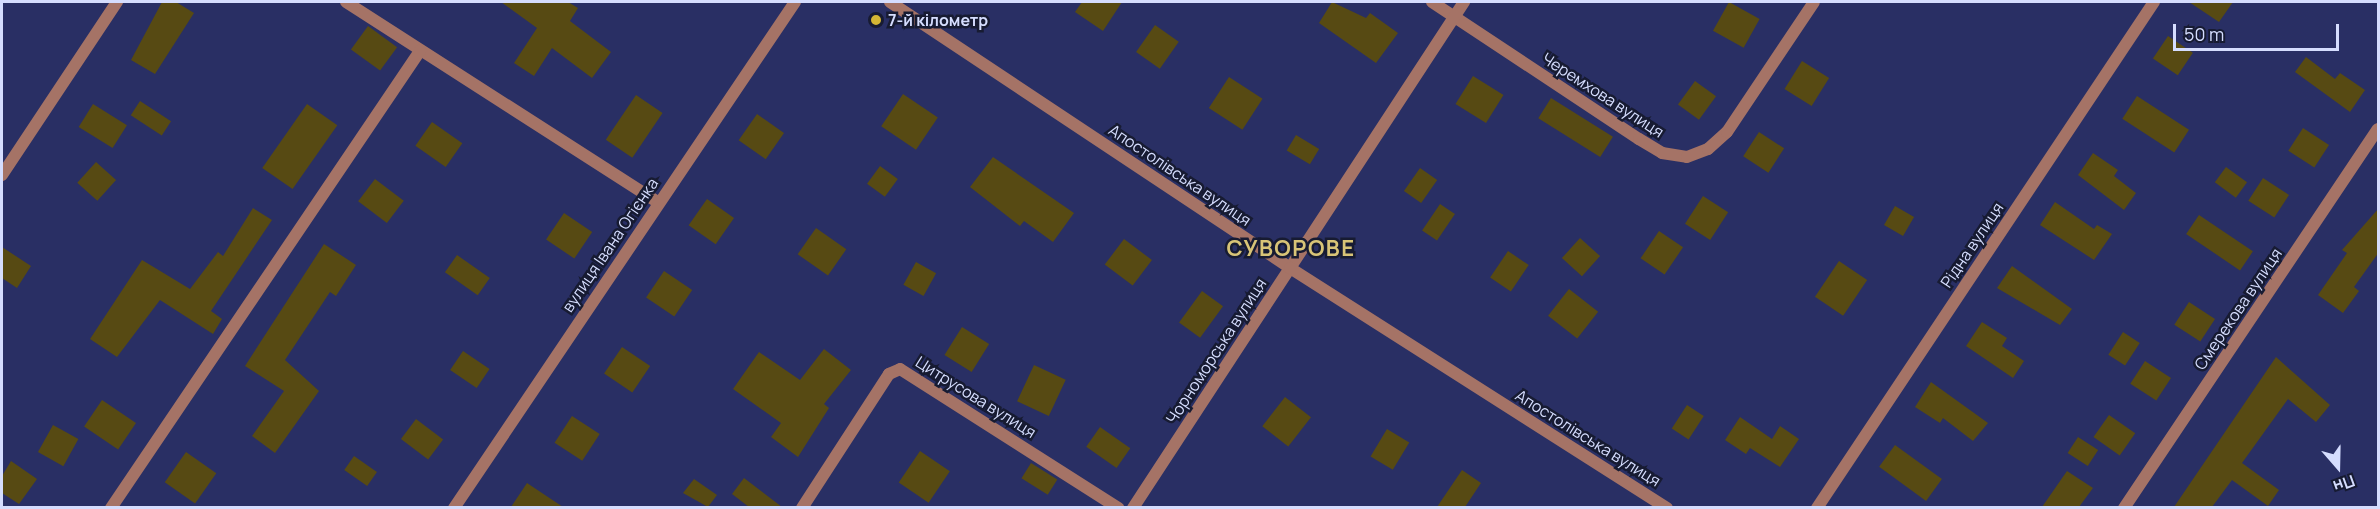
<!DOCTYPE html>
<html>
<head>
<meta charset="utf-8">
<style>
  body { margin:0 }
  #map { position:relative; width:2380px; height:509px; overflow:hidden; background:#292f64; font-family:Manrope,sans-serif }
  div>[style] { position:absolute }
  .building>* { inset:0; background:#574a13; transform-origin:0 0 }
  .minor>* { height:12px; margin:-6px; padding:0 6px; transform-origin:6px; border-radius:6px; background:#a57366 }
  .tertiary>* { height:12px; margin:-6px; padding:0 6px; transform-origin:6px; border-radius:6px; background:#a57366 }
  .dots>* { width:16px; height:16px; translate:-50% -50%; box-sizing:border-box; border:3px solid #171b32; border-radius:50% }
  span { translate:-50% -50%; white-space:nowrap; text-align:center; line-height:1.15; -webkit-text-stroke:5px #171b32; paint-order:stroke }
  .poi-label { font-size:16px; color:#d5ddfe; font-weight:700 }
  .left { translate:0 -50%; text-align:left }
  .street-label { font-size:16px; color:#d5ddfe }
  .district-label { font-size:22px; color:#d8c477; font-weight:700; letter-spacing:1.5px }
  .frame { position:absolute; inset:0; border:3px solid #d5ddfe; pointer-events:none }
  .north { position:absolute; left:2308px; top:437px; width:60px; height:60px; -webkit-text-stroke:4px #171b32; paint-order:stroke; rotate:160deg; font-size:16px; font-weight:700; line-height:24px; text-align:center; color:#d5ddfe }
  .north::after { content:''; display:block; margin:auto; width:21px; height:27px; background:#d5ddfe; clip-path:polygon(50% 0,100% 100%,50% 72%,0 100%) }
  .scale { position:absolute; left:2173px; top:24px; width:166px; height:27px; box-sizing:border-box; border:3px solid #d5ddfe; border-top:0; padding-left:8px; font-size:18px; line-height:21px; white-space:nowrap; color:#d5ddfe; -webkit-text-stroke:4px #171b32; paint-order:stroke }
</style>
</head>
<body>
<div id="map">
  <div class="building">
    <i style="clip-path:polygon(162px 2px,176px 2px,194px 13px,155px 74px,131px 60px)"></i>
    <i style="clip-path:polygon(501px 2px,568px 2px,578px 8px,570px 21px,611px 52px,592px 78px,552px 48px,534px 76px,514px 63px,537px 28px)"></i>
    <i style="clip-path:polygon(1082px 2px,1122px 2px,1103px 31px,1075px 12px)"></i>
    <i style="clip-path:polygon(1332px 2px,1366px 18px,1370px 13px,1398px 33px,1376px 63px,1319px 23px)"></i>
    <i style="left:1729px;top:2px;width:35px;height:33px;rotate:29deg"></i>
    <i style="clip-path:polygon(2189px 2px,2233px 2px,2219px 22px)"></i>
    <i style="left:1155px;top:25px;width:29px;height:33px;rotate:35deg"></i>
    <i style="left:368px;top:26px;width:36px;height:29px;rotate:36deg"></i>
    <i style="left:2168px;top:36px;width:30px;height:27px;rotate:34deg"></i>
    <i style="clip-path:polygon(2306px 57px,2335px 79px,2340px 73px,2365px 90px,2350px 112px,2295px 72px)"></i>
    <i style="left:1802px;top:61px;width:32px;height:33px;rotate:32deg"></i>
    <i style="left:1473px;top:76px;width:36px;height:33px;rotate:32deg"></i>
    <i style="left:1229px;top:77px;width:40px;height:37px;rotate:33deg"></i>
    <i style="left:1695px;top:81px;width:26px;height:29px;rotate:36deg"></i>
    <i style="left:903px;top:94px;width:42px;height:39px;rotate:34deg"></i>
    <i style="left:636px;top:95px;width:32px;height:54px;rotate:34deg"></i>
    <i style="left:2137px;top:96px;width:62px;height:27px;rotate:33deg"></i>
    <i style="left:1551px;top:98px;width:73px;height:24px;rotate:32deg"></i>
    <i style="left:140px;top:101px;width:37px;height:17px;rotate:33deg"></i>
    <i style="left:93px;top:104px;width:40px;height:27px;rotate:32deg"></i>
    <i style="left:307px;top:104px;width:37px;height:78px;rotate:35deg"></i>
    <i style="left:757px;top:114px;width:33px;height:32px;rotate:35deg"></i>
    <i style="left:432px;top:122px;width:37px;height:29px;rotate:35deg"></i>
    <i style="left:2303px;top:128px;width:31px;height:27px;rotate:33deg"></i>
    <i style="left:1759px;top:132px;width:30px;height:29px;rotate:33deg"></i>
    <i style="left:1296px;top:135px;width:27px;height:18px;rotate:31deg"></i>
    <i style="clip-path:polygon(2093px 153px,2118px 170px,2114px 176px,2136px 193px,2124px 210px,2078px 175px)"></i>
    <i style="clip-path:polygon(993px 157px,1074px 213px,1053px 242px,1024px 221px,1020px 226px,970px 187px)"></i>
    <i style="left:96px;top:162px;width:27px;height:28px;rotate:42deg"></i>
    <i style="left:880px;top:166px;width:22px;height:22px;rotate:36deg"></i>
    <i style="left:2226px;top:167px;width:26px;height:19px;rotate:36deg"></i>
    <i style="left:1420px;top:168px;width:21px;height:28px;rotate:35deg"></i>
    <i style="left:2263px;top:178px;width:31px;height:27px;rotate:33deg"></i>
    <i style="left:375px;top:179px;width:36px;height:28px;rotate:37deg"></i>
    <i style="left:1703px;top:196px;width:30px;height:33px;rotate:33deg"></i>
    <i style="left:707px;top:199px;width:33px;height:32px;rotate:35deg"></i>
    <i style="clip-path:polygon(2055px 202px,2094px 229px,2097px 225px,2112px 234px,2094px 260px,2040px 225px)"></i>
    <i style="left:1440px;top:204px;width:18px;height:32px;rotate:34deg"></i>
    <i style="left:1895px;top:206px;width:22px;height:22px;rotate:30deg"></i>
    <i style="clip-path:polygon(253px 208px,272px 220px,211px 311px,222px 319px,213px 334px,160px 300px,117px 357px,90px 339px,142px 260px,190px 289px,218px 252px,223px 256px)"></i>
    <i style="clip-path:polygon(2379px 208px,2379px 252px,2354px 287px,2359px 291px,2343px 313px,2318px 295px,2347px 253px,2342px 250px)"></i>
    <i style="left:564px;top:213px;width:34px;height:32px;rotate:34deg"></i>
    <i style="left:2199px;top:215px;width:65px;height:23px;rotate:34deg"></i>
    <i style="left:816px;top:228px;width:37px;height:32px;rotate:35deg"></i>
    <i style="left:1659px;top:231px;width:29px;height:33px;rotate:34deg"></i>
    <i style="left:1580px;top:238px;width:27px;height:27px;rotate:42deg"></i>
    <i style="left:1124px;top:239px;width:35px;height:32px;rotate:37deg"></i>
    <i style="clip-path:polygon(324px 244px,356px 265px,336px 296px,330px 292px,285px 360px,319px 391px,275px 453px,252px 436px,284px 391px,245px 366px)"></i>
    <i style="clip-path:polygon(2px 247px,31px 266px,17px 288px,2px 278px)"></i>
    <i style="left:1508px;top:251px;width:25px;height:32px;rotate:34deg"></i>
    <i style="left:457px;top:255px;width:40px;height:21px;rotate:35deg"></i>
    <i style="left:1839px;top:261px;width:34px;height:43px;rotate:34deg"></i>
    <i style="left:916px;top:262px;width:23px;height:26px;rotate:29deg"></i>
    <i style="clip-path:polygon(2012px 266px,2072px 309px,2060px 325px,1997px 288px)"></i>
    <i style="left:664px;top:271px;width:34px;height:32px;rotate:34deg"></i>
    <i style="left:1569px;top:289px;width:37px;height:34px;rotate:38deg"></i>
    <i style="left:1202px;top:291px;width:26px;height:39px;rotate:36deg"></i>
    <i style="left:2189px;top:302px;width:31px;height:27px;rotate:33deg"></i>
    <i style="clip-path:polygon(1982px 322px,2007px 338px,2002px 346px,2024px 361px,2013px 378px,1966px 346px)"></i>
    <i style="left:962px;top:327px;width:32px;height:33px;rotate:32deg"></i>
    <i style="left:2123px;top:332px;width:20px;height:27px;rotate:33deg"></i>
    <i style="left:622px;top:347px;width:34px;height:32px;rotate:34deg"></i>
    <i style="clip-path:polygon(824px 349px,851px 370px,824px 404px,829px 408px,798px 457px,771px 437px,781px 423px,733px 389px,759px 352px,800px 380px)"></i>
    <i style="left:463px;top:351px;width:32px;height:23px;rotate:34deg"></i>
    <i style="clip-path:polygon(2276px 357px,2330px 405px,2316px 422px,2288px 399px,2242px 463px,2279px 490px,2268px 506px,2232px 480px,2212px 507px,2174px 507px)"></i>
    <i style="left:2145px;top:361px;width:31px;height:27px;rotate:33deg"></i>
    <i style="left:1034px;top:365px;width:35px;height:40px;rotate:25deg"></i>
    <i style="clip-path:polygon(1931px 382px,1988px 423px,1973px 441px,1943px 418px,1940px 423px,1915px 407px)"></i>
    <i style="left:1285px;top:397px;width:33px;height:37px;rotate:38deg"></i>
    <i style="left:102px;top:400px;width:41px;height:32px;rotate:34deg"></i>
    <i style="left:1687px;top:405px;width:20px;height:28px;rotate:33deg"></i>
    <i style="left:2109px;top:415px;width:32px;height:27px;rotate:35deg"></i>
    <i style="left:572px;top:416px;width:33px;height:32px;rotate:33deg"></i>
    <i style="clip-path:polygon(1740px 417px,1772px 439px,1780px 426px,1799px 439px,1780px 467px,1750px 448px,1746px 454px,1725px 440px)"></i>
    <i style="left:416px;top:419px;width:34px;height:25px;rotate:37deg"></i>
    <i style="left:53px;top:425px;width:29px;height:31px;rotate:29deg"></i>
    <i style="left:1100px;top:427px;width:37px;height:24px;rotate:35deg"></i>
    <i style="left:1387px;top:429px;width:26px;height:32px;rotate:31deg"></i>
    <i style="left:2078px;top:437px;width:24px;height:19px;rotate:33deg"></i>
    <i style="left:1895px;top:445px;width:58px;height:27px;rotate:36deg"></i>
    <i style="left:920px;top:451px;width:36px;height:38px;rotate:34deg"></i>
    <i style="left:186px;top:452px;width:37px;height:37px;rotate:35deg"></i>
    <i style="left:354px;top:456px;width:28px;height:17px;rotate:35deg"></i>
    <i style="clip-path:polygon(11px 461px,37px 479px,19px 504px,2px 493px,2px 476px)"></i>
    <i style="left:1031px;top:463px;width:31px;height:18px;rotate:32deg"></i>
    <i style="clip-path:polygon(1462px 470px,1481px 483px,1465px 507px,1437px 507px)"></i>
    <i style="clip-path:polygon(2067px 471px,2093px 488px,2079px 507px,2042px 507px)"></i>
    <i style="clip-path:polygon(744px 478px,782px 507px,749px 507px,732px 494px)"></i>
    <i style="clip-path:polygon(694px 479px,717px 495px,708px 507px,683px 493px)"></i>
    <i style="clip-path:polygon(527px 483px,563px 507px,511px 507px)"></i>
  </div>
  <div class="minor">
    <i style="left:346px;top:2px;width:370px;rotate:32.7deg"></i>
    <i style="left:1432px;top:2px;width:248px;rotate:33.5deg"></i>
    <i style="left:1639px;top:139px;width:27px;rotate:31deg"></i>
    <i style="left:1662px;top:153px;width:25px;rotate:9deg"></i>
    <i style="left:1687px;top:157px;width:22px;rotate:-21deg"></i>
    <i style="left:1708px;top:149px;width:25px;rotate:-42deg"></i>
    <i style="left:1727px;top:132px;width:156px;rotate:-56.2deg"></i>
    <i style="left:2px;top:175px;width:208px;rotate:-56.4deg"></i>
    <i style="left:111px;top:508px;width:552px;rotate:-55.94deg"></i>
    <i style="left:454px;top:508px;width:610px;rotate:-56.02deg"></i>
    <i style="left:802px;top:508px;width:160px;rotate:-57deg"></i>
    <i style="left:889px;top:374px;width:12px;rotate:-24deg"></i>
    <i style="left:900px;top:369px;width:259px;rotate:32.5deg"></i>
    <i style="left:1133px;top:508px;width:605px;rotate:-56.81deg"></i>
    <i style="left:1817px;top:508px;width:608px;rotate:-56.34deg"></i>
    <i style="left:2124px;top:508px;width:456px;rotate:-56.2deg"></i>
  </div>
  <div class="tertiary">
    <i style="left:890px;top:2px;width:480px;rotate:33.6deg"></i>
    <i style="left:1290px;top:268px;width:447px;rotate:32.5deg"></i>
  </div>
  <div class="dots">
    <i style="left:876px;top:20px;background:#d4b635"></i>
  </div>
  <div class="poi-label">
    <span class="left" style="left:888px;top:20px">7-й кілометр</span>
  </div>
  <div class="street-label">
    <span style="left:1603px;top:95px;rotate:33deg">Черемхова вулиця</span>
    <span style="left:1180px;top:175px;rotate:34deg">Апостолівська вулиця</span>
    <span style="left:610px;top:245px;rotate:-56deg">вулиця Івана Огієнка</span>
    <span style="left:1972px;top:245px;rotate:-56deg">Рідна вулиця</span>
    <span style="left:2238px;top:309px;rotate:-56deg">Смерекова вулиця</span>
    <span style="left:1216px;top:351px;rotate:-57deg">Чорноморська вулиця</span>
    <span style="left:976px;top:397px;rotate:32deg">Цитрусова вулиця</span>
    <span style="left:1588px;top:438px;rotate:32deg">Апостолівська вулиця</span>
  </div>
  <div class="district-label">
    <span style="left:1291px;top:249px">СУВОРОВЕ</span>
  </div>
  <div class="frame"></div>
  <div class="north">Пн</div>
  <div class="scale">50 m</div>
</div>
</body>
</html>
